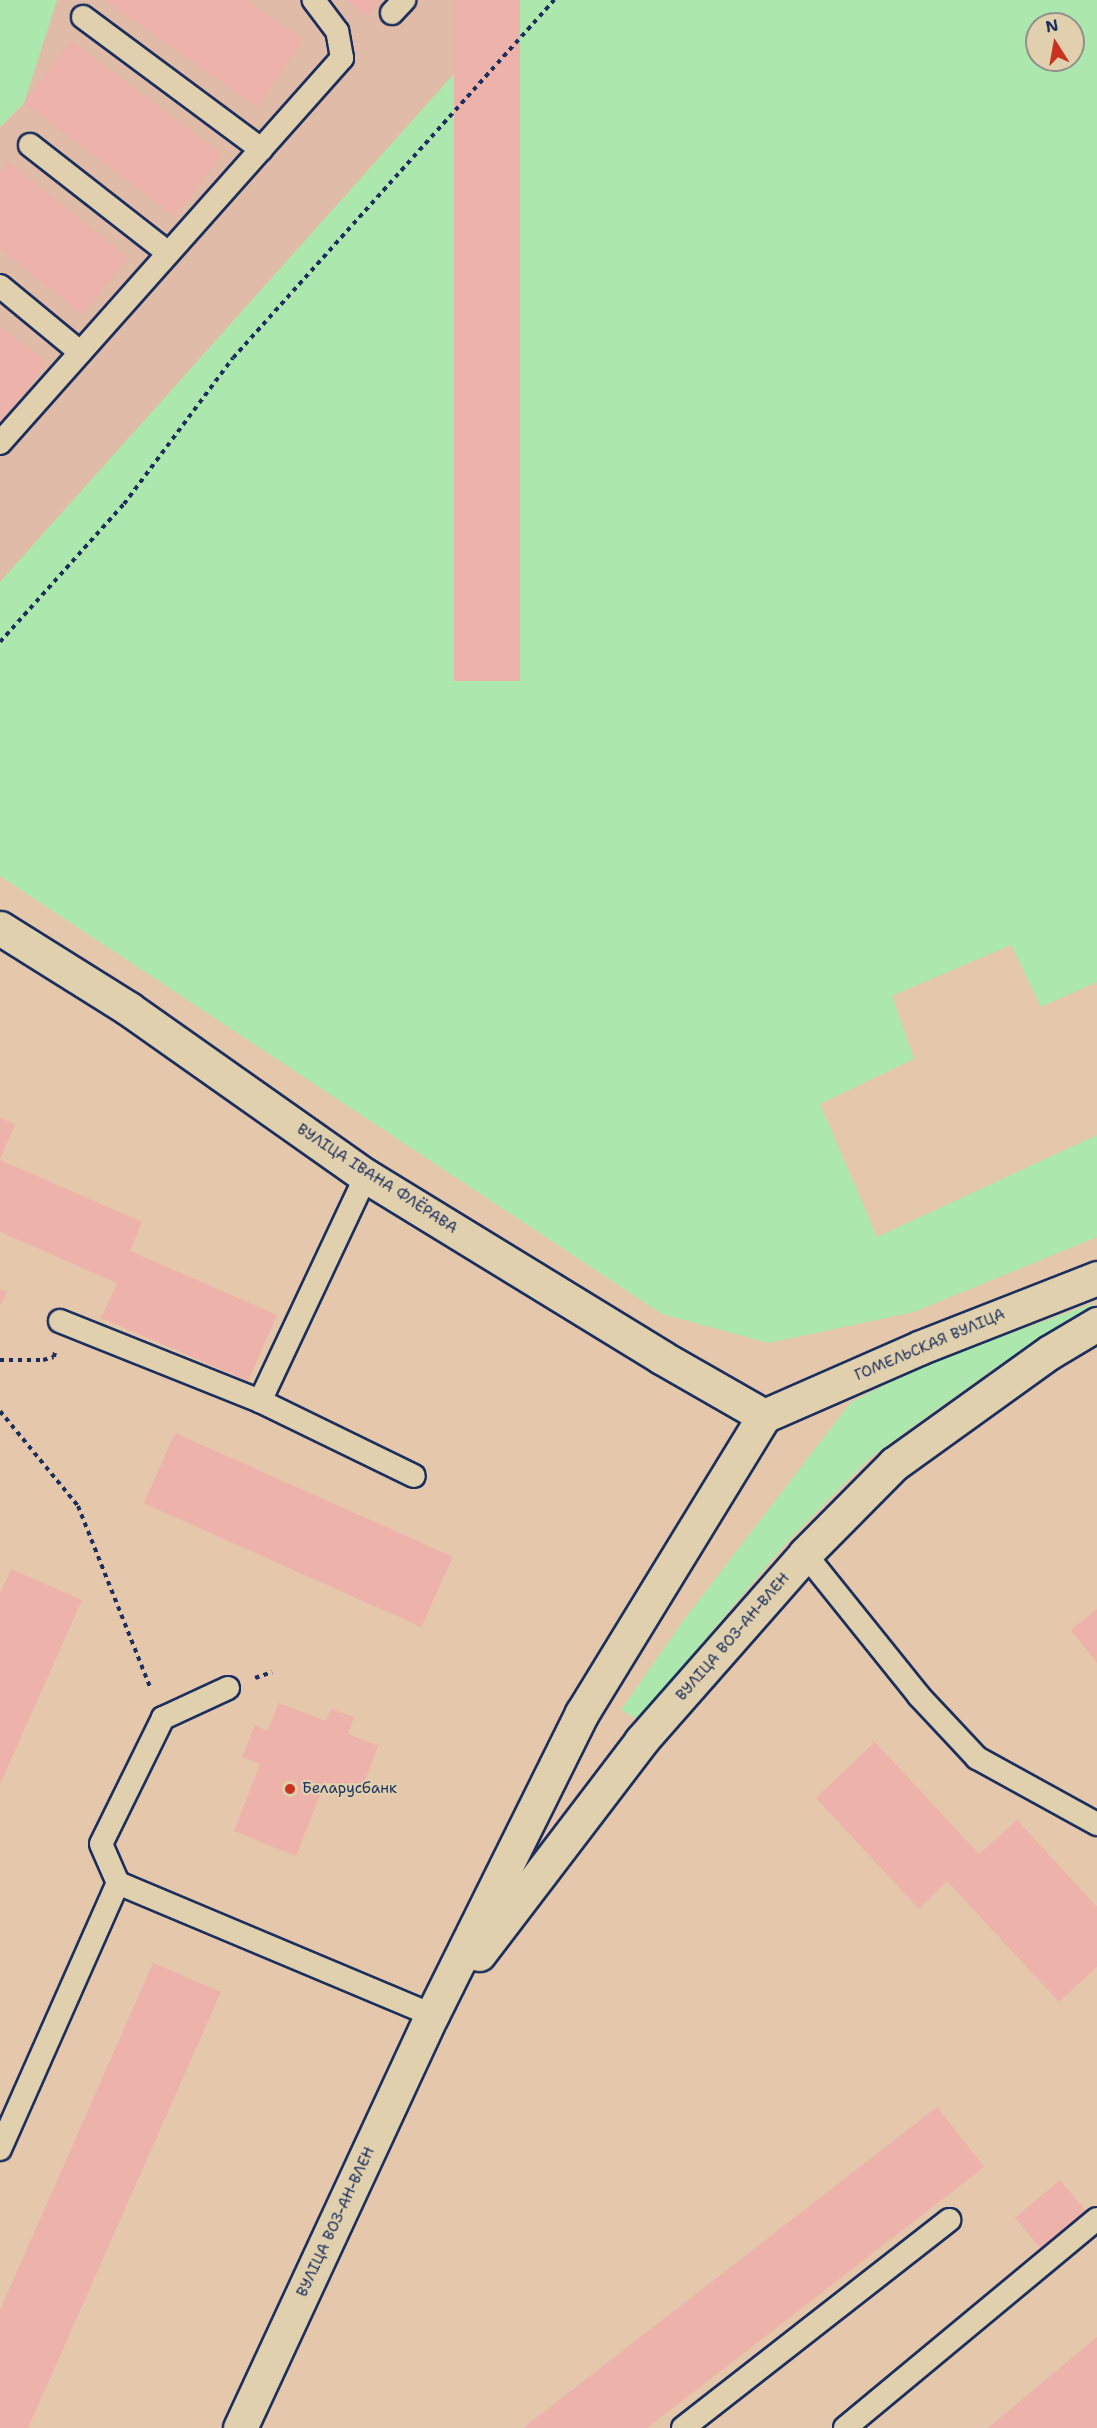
<!DOCTYPE html>
<html>
<head>
<meta charset="utf-8">
<style>
  body { margin:0 }
  #map { position:relative; width:1097px; height:2428px; overflow:hidden; background:#e5c7ac; font-family:"Shantell Sans",sans-serif }
  div>[style] { position:absolute }
  .built>* { inset:0; background:#dfbba8 }
  .green>* { inset:0; background:#ace7ad }
  .building>* { inset:0; background:#edb2aa; transform-origin:0 0 }
  .path>* { height:4px; margin-top:-2px; transform-origin:0; background:repeating-linear-gradient(90deg,#1b2f5e 0 4.5px,transparent 0 9px) }
  .roads { filter:drop-shadow(2px 0 #1b2f5e) drop-shadow(-2px 0 #1b2f5e) drop-shadow(0 2px #1b2f5e) drop-shadow(0 -2px #1b2f5e) }
  .lane>* { height:22px; margin:-11px; padding:0 11px; transform-origin:11px; border-radius:11px; background:#e1d0ad }
  .secondary>* { height:33px; margin:-16.5px; padding:0 16.5px; transform-origin:16.5px; border-radius:16.5px; background:#e1d0ad }
  .dots>* { width:16px; height:16px; translate:-50% -50%; box-sizing:border-box; border:3px solid #e1d0ad; border-radius:50% }
  span { translate:-50% -50%; white-space:nowrap; text-align:center; line-height:1.15; -webkit-text-stroke:4.5px #e1d0ad; paint-order:stroke }
  .street-label { font-size:15px; color:#1b2f5e }
  .poi-label { font-size:15px; color:#1b2f5e }
  .left { translate:0 -50%; text-align:left }
  .north { position:absolute; left:1025px; top:12px; width:60px; height:60px; box-sizing:border-box; background:#e1d0ad; border:2px solid #92908d; border-radius:50%; rotate:349deg; font-size:16px; font-weight:700; line-height:24px; text-align:center; color:#1b2f5e }
  .north::after { content:''; display:block; margin:auto; width:21px; height:27px; background:#c8321e; clip-path:polygon(50% 0,100% 100%,50% 72%,0 100%) }
</style>
</head>
<body>
<div id="map">
  <div class="built">
    <i style="clip-path:polygon(57px 0,520px 0,0 582px,0 127px,24px 103px)"></i>
  </div>
  <div class="green">
    <i style="clip-path:polygon(0 0,57px 0,24px 103px,0 127px)"></i>
    <i style="clip-path:polygon(evenodd,520px 0,1097px 0,1097px 982px,1041px 1007px,1011px 945px,892px 996px,914px 1059px,820px 1104px,877px 1237px,1097px 1135px,1097px 1237px,914px 1312px,769px 1343px,662px 1314px,0 876px,0 582px,520px 0,1037px 24px,1073px 24px,1073px 60px,1037px 60px,1037px 24px)"></i>
    <i style="clip-path:polygon(1097px 1302px,989px 1372px,872px 1456px,787px 1542px,638px 1719px,621px 1710px,683px 1621px,851px 1402px,933px 1361px)"></i>
  </div>
  <div class="building">
    <i style="clip-path:polygon(104px 0,246px 0,303px 40px,257px 107px)"></i>
    <i style="clip-path:polygon(346px 0,381px 0,367px 17px)"></i>
    <i style="left:454px;top:0;width:66px;height:681px"></i>
    <i style="left:71px;top:41px;width:189px;height:78px;rotate:37deg"></i>
    <i style="clip-path:polygon(8px 162px,128px 258px,82px 315px,0 249px,0 173px)"></i>
    <i style="clip-path:polygon(0 327px,47px 362px,0 425px)"></i>
    <i style="clip-path:polygon(0 1118px,15px 1124px,0 1159px)"></i>
    <i style="clip-path:polygon(0 1160px,142px 1222px,130px 1251px,277px 1315px,248px 1381px,101px 1318px,117px 1283px,0 1232px)"></i>
    <i style="clip-path:polygon(0 1289px,7px 1292px,0 1306px)"></i>
    <i style="left:175px;top:1433px;width:304px;height:77px;rotate:24deg"></i>
    <i style="clip-path:polygon(11px 1569px,82px 1600px,0 1784px,0 1594px)"></i>
    <i style="clip-path:polygon(1097px 1609px,1097px 1663px,1071px 1630px)"></i>
    <i style="clip-path:polygon(279px 1703px,326px 1721px,331px 1709px,354px 1717px,348px 1734px,378px 1746px,359px 1796px,325px 1782px,296px 1856px,234px 1831px,260px 1764px,242px 1757px,255px 1725px,267px 1731px)"></i>
    <i style="clip-path:polygon(875px 1742px,979px 1854px,1017px 1820px,1097px 1907px,1097px 1967px,1059px 2002px,947px 1881px,919px 1909px,816px 1798px)"></i>
    <i style="clip-path:polygon(153px 1963px,221px 1992px,28px 2428px,0 2428px,0 2310px)"></i>
    <i style="clip-path:polygon(937px 2107px,984px 2167px,647px 2428px,523px 2428px)"></i>
    <i style="left:1060px;top:2180px;width:47px;height:59px;rotate:50deg"></i>
    <i style="clip-path:polygon(1097px 2337px,1097px 2428px,988px 2428px)"></i>
  </div>
  <div class="path">
    <i style="left:0;top:642px;width:186px;rotate:-48.1deg"></i>
    <i style="left:124px;top:504px;width:182px;rotate:-53.3deg"></i>
    <i style="left:233px;top:358px;width:481px;rotate:-48.1deg"></i>
    <i style="left:0;top:1360px;width:43px"></i>
    <i style="left:43px;top:1360px;width:11px;rotate:-15deg"></i>
    <i style="left:54px;top:1357px;width:5px;rotate:-79deg"></i>
    <i style="left:0;top:1411px;width:123px;rotate:50.6deg"></i>
    <i style="left:78px;top:1506px;width:197px;rotate:68.3deg"></i>
    <i style="left:255px;top:1678px;width:18px;rotate:-19deg"></i>
  </div>
  <div class="roads">
    <div class="lane">
      <i style="left:392px;top:13px;width:18px;rotate:-47deg"></i>
      <i style="left:83px;top:17px;width:222px;rotate:36.6deg"></i>
      <i style="left:30px;top:145px;width:175px;rotate:38deg"></i>
      <i style="left:0;top:286px;width:104px;rotate:39.5deg"></i>
      <i style="left:0;top:443px;width:515px;rotate:-48.38deg"></i>
      <i style="left:342px;top:58px;width:27px;rotate:-100deg"></i>
      <i style="left:337px;top:31px;width:39px;rotate:-127deg"></i>
      <i style="left:366px;top:1176px;width:249px;rotate:115.2deg"></i>
      <i style="left:260px;top:1401px;width:171px;rotate:26deg"></i>
      <i style="left:60px;top:1321px;width:215px;rotate:21.8deg"></i>
      <i style="left:805px;top:1554px;width:182px;rotate:51.2deg"></i>
      <i style="left:919px;top:1696px;width:85px;rotate:46.9deg"></i>
      <i style="left:977px;top:1758px;width:137px;rotate:28.8deg"></i>
      <i style="left:228px;top:1688px;width:72px;rotate:155.2deg"></i>
      <i style="left:163px;top:1718px;width:140px;rotate:116.2deg"></i>
      <i style="left:101px;top:1844px;width:43px;rotate:66.4deg"></i>
      <i style="left:118px;top:1883px;width:341px;rotate:22.8deg"></i>
      <i style="left:0;top:2149px;width:291px;rotate:-66.1deg"></i>
      <i style="left:683px;top:2428px;width:338px;rotate:-38deg"></i>
      <i style="left:845px;top:2428px;width:327px;rotate:-39.7deg"></i>
    </div>
    <div class="secondary">
      <i style="left:0;top:928px;width:152px;rotate:32.1deg"></i>
      <i style="left:129px;top:1009px;width:290px;rotate:35.2deg"></i>
      <i style="left:366px;top:1176px;width:346px;rotate:31.5deg"></i>
      <i style="left:661px;top:1357px;width:119px;rotate:29.8deg"></i>
      <i style="left:764px;top:1416px;width:171px;rotate:-23.7deg"></i>
      <i style="left:921px;top:1347px;width:189px;rotate:-21.4deg"></i>
      <i style="left:479px;top:1954px;width:268px;rotate:-52.7deg"></i>
      <i style="left:641px;top:1741px;width:249px;rotate:-48.7deg"></i>
      <i style="left:805px;top:1554px;width:127px;rotate:-45.3deg"></i>
      <i style="left:894px;top:1464px;width:192px;rotate:-35.7deg"></i>
      <i style="left:1050px;top:1352px;width:55px;rotate:-30.8deg"></i>
      <i style="left:240px;top:2428px;width:455px;rotate:-65.1deg"></i>
      <i style="left:432px;top:2015px;width:337px;rotate:-63.6deg"></i>
      <i style="left:582px;top:1713px;width:348px;rotate:-58.5deg"></i>
    </div>
  </div>
  <div class="dots">
    <i style="left:290px;top:1789px;background:#c8321e"></i>
  </div>
  <div class="street-label">
    <span style="left:377px;top:1179px;rotate:33deg">ВУЛІЦА ІВАНА ФЛЁРАВА</span>
    <span style="left:930px;top:1345px;rotate:-23deg">ГОМЕЛЬСКАЯ ВУЛІЦА</span>
    <span style="left:733px;top:1637px;rotate:-49deg">ВУЛІЦА ВОЗ-АН-ВЛЕН</span>
    <span style="left:336px;top:2222px;rotate:-65deg">ВУЛІЦА ВОЗ-АН-ВЛЕН</span>
  </div>
  <div class="poi-label">
    <span class="left" style="left:302px;top:1789px">Беларусбанк</span>
  </div>
  <div class="north">N</div>
</div>
</body>
</html>
